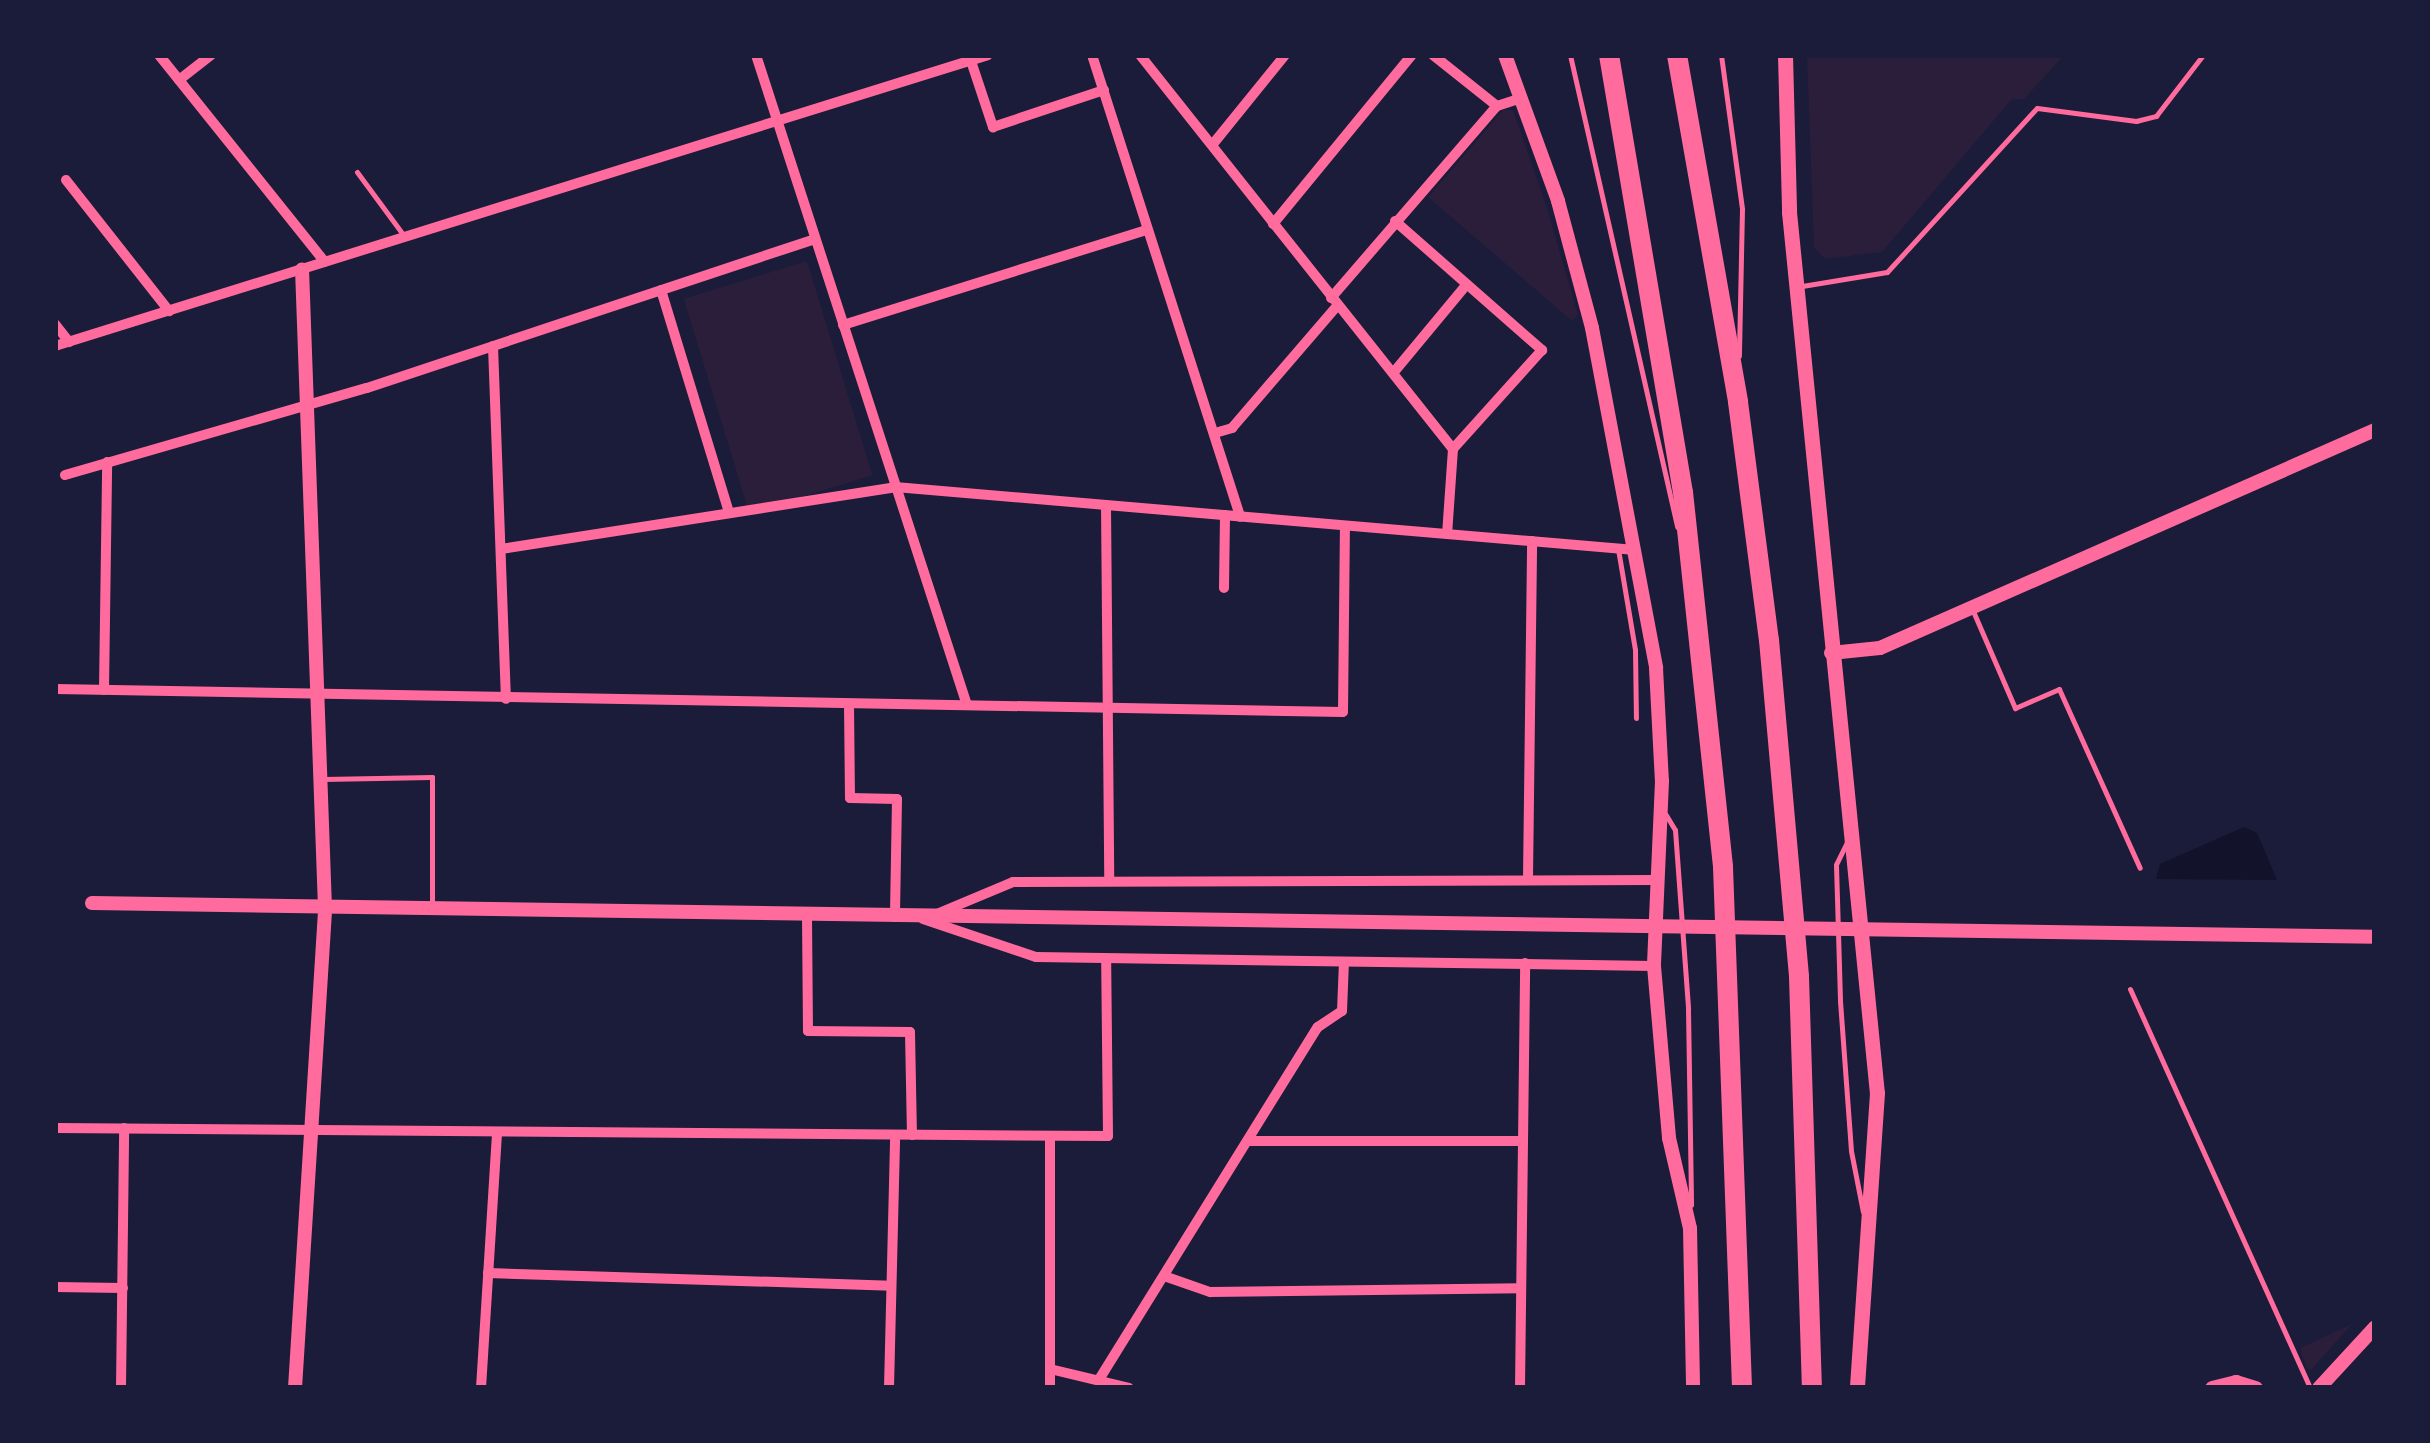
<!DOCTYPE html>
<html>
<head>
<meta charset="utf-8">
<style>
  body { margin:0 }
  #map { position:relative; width:2430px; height:1443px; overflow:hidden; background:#1b1b3a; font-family:Montserrat,sans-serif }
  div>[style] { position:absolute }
  .green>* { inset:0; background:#2a1e3b; transform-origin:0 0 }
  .water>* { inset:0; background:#12122b }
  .service>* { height:5px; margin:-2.5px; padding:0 2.5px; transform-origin:2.5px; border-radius:2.5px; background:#ff6b9d }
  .minor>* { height:10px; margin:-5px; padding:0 5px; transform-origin:5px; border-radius:5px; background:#ff6b9d }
  .tertiary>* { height:14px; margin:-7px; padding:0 7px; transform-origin:7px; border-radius:7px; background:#ff6b9d }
  .secondary>* { height:15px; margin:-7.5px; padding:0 7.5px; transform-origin:7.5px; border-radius:7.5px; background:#ff6b9d }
  .motorway>* { height:20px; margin:-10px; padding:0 10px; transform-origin:10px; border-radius:10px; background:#ff6b9d }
  span { translate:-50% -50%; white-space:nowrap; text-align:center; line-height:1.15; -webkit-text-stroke:10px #1b1b3a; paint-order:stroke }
  .frame { position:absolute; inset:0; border:58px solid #1b1b3a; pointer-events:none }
</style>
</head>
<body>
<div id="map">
  <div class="green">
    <i style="clip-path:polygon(1807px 55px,2064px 55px,2024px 99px,2012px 99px,1882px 252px,1825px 259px,1814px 248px)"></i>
    <i style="clip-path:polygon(1503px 110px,1513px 110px,1548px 211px,1578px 315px,1572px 321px,1428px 197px)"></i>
    <i style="left:807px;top:261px;width:224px;height:129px;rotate:73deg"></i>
    <i style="clip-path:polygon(2352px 1324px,2310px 1371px,2306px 1366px,2300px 1348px)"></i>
  </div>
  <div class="water">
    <i style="clip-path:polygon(2244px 827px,2257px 833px,2277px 880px,2156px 879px,2160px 864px)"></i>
  </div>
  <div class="service">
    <i style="left:1570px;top:55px;width:484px;rotate:77.2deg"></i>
    <i style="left:1721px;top:55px;width:155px;rotate:82.2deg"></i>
    <i style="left:1742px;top:209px;width:147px;rotate:91.2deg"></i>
    <i style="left:357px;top:172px;width:81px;rotate:53.6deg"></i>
    <i style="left:1802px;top:286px;width:86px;rotate:-9.4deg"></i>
    <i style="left:1887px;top:272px;width:222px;rotate:-47.6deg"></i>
    <i style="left:2037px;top:108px;width:100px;rotate:7.5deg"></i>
    <i style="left:2136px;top:121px;width:21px;rotate:-14deg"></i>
    <i style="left:2156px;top:116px;width:77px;rotate:-52.4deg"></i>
    <i style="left:1618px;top:549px;width:102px;rotate:80.4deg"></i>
    <i style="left:1635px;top:650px;width:68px;rotate:89.2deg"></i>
    <i style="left:1973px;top:611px;width:106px;rotate:66.6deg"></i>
    <i style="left:2015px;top:708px;width:48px;rotate:-23.4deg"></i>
    <i style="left:2059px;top:689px;width:196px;rotate:65.7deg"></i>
    <i style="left:323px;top:779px;width:109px;rotate:-1.1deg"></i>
    <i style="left:432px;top:777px;width:128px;rotate:90deg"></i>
    <i style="left:1666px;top:815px;width:17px;rotate:59deg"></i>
    <i style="left:1675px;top:830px;width:179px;rotate:85.8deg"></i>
    <i style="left:1688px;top:1009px;width:196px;rotate:89.1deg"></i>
    <i style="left:1847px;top:842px;width:25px;rotate:116deg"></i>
    <i style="left:1836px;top:865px;width:136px;rotate:88.3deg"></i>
    <i style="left:1840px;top:1001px;width:150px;rotate:85.8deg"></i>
    <i style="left:1851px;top:1151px;width:62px;rotate:78.9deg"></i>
    <i style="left:2130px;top:989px;width:438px;rotate:65.7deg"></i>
  </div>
  <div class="minor">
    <i style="left:159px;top:55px;width:265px;rotate:51.3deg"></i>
    <i style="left:756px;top:55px;width:683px;rotate:72.02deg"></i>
    <i style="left:1092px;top:55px;width:485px;rotate:72.2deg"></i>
    <i style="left:1140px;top:55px;width:503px;rotate:51.54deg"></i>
    <i style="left:1453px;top:449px;width:85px;rotate:94deg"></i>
    <i style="left:1433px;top:55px;width:82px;rotate:38.6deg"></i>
    <i style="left:971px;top:61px;width:70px;rotate:71.6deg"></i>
    <i style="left:993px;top:127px;width:117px;rotate:-18.4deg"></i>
    <i style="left:179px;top:80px;width:41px;rotate:-38deg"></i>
    <i style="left:1213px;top:144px;width:114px;rotate:-51deg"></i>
    <i style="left:66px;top:180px;width:167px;rotate:51.8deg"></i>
    <i style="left:1395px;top:221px;width:196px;rotate:41.3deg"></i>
    <i style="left:1542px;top:350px;width:133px;rotate:132deg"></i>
    <i style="left:1273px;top:224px;width:219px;rotate:-50.6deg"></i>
    <i style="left:661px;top:290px;width:233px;rotate:73deg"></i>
    <i style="left:1331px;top:298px;width:254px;rotate:-49.2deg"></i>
    <i style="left:1497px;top:106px;width:25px;rotate:-18deg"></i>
    <i style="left:55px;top:324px;width:23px;rotate:52deg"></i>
    <i style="left:843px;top:325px;width:318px;rotate:-17.4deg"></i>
    <i style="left:55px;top:346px;width:977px;rotate:-17.32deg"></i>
    <i style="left:493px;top:346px;width:353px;rotate:87.9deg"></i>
    <i style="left:1394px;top:372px;width:114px;rotate:-50.3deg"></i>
    <i style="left:1215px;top:433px;width:18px;rotate:-16deg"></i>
    <i style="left:1232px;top:428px;width:161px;rotate:-49.3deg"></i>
    <i style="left:65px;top:475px;width:314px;rotate:-16.1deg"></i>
    <i style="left:367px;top:388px;width:470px;rotate:-18.4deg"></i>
    <i style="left:1106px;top:505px;width:374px;rotate:89.5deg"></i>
    <i style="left:501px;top:549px;width:399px;rotate:-8.9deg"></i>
    <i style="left:895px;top:487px;width:743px;rotate:4.87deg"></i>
    <i style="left:1224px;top:588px;width:73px;rotate:-89.2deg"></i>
    <i style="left:55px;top:689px;width:1288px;rotate:1.02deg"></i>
    <i style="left:1343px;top:712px;width:185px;rotate:-89.4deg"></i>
    <i style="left:104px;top:690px;width:228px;rotate:-89.2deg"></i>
    <i style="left:849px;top:704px;width:94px;rotate:89.4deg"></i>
    <i style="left:850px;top:798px;width:47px;rotate:1.2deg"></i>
    <i style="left:897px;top:799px;width:118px;rotate:91deg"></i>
    <i style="left:1528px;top:879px;width:338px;rotate:-89.3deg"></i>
    <i style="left:939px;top:913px;width:80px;rotate:-22.7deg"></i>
    <i style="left:1013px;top:882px;width:644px;rotate:-0.18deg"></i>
    <i style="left:807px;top:917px;width:114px;rotate:89.5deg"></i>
    <i style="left:808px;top:1031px;width:102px;rotate:0.6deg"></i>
    <i style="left:910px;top:1032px;width:103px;rotate:88.9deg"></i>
    <i style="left:923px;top:919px;width:119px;rotate:18.6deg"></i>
    <i style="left:1036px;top:957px;width:618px;rotate:0.83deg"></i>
    <i style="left:55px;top:1128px;width:1053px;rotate:0.44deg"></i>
    <i style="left:1108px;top:1136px;width:177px;rotate:-90.6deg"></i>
    <i style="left:1050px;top:1136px;width:252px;rotate:90deg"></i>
    <i style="left:1248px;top:1141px;width:275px"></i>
    <i style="left:488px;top:1273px;width:403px;rotate:1.8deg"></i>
    <i style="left:1164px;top:1276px;width:49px;rotate:19.2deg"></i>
    <i style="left:1210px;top:1292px;width:311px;rotate:-0.7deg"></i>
    <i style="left:55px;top:1287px;width:68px;rotate:0.8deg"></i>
    <i style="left:1050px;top:1369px;width:81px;rotate:13.5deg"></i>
    <i style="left:1100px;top:1378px;width:413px;rotate:-58.2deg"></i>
    <i style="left:1318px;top:1027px;width:29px;rotate:-34deg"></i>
    <i style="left:1342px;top:1011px;width:49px;rotate:-87.7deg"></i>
    <i style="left:121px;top:1388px;width:260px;rotate:-89.3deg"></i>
    <i style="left:481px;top:1388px;width:256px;rotate:-86.4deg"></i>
    <i style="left:889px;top:1388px;width:253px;rotate:-88.6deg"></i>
    <i style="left:1520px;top:1388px;width:425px;rotate:-89.3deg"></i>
  </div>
  <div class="tertiary">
    <i style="left:1505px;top:55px;width:155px;rotate:70deg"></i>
    <i style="left:1558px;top:201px;width:131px;rotate:75deg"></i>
    <i style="left:1592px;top:328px;width:346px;rotate:79.3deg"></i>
    <i style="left:1656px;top:668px;width:113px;rotate:87deg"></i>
    <i style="left:1662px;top:781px;width:185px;rotate:92.5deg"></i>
    <i style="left:1654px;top:966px;width:173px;rotate:85deg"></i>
    <i style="left:1669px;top:1138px;width:92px;rotate:76.9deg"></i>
    <i style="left:1690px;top:1228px;width:160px;rotate:88.9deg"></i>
    <i style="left:1831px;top:653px;width:49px;rotate:-5.8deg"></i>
    <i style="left:1880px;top:648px;width:541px;rotate:-23.77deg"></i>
    <i style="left:92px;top:903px;width:2283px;rotate:0.85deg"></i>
    <i style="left:295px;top:1388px;width:481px;rotate:-86.4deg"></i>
    <i style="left:325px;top:908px;width:639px;rotate:-92.06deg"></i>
    <i style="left:2212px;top:1388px;width:25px;rotate:-14deg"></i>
    <i style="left:2236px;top:1382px;width:21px;rotate:17deg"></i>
    <i style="left:2319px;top:1388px;width:83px;rotate:-47.4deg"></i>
  </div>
  <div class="secondary">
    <i style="left:1785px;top:55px;width:157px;rotate:88.5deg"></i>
    <i style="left:1789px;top:212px;width:885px;rotate:84.3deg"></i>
    <i style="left:1877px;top:1093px;width:296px;rotate:93.9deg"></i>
  </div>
  <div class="motorway">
    <i style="left:1609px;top:55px;width:443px;rotate:80.4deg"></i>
    <i style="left:1683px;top:492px;width:377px;rotate:83.9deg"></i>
    <i style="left:1723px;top:867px;width:521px;rotate:87.91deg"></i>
    <i style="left:1677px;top:55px;width:352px;rotate:80deg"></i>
    <i style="left:1738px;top:402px;width:240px;rotate:82.6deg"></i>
    <i style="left:1769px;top:640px;width:338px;rotate:84.9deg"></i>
    <i style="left:1799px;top:977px;width:411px;rotate:88.2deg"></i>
  </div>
  <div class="frame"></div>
</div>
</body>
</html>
